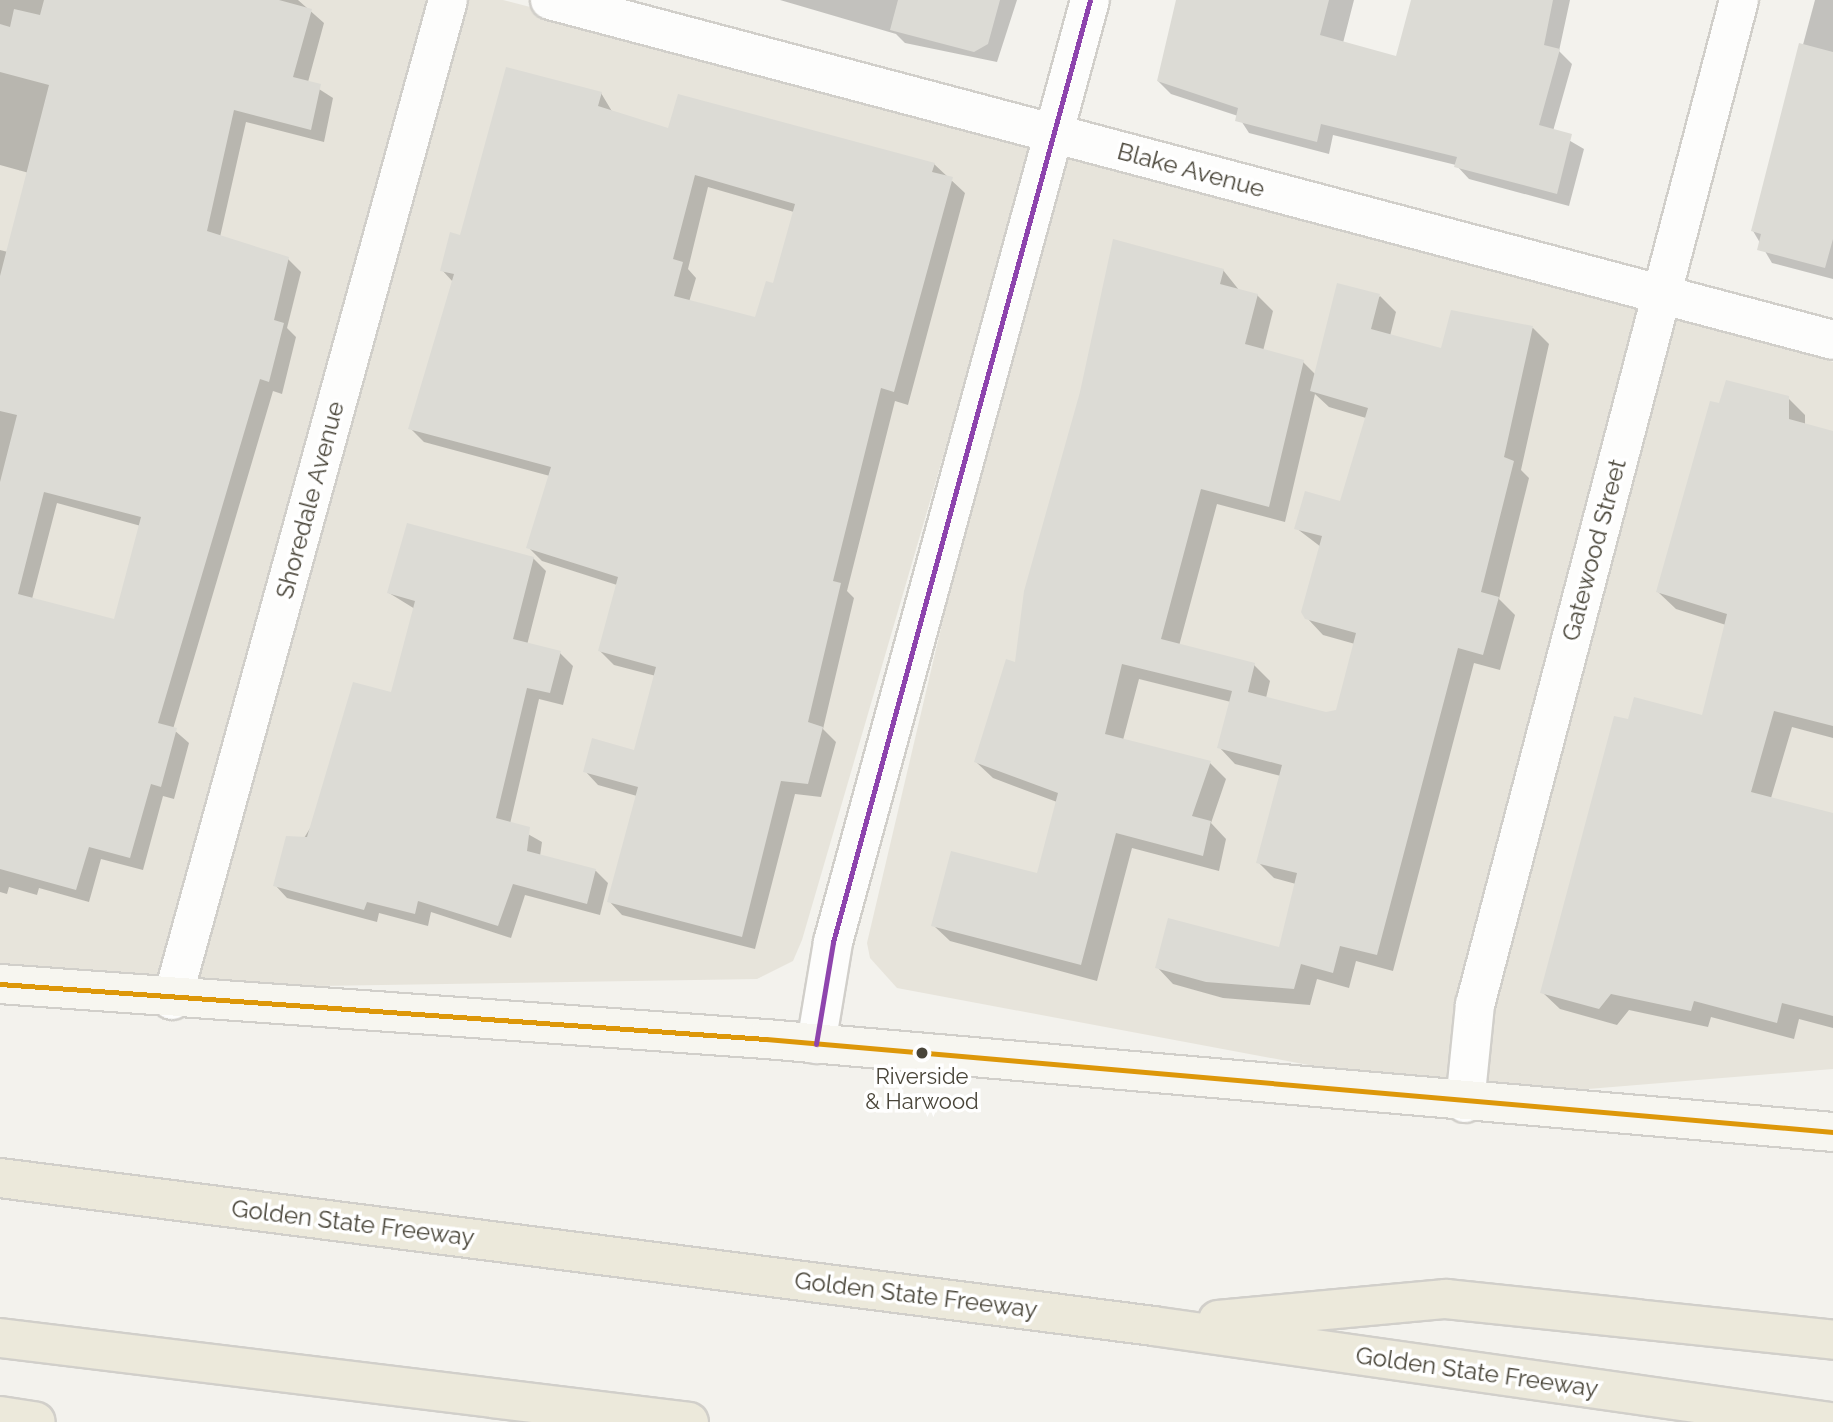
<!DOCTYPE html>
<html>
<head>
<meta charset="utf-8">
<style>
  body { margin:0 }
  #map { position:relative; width:1833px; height:1422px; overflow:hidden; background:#f3f2ed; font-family:Raleway,sans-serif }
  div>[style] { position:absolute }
  .residential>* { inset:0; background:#e7e4db }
  .shadow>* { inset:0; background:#0003 }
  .building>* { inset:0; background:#dcdbd5 }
  .roads { filter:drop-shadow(2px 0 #d1cfca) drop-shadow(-2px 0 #d1cfca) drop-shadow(0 2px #d1cfca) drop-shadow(0 -2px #d1cfca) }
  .street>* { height:38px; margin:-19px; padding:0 19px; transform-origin:19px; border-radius:19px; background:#fdfdfc }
  .secondary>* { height:38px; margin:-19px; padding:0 19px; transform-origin:19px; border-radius:19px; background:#f7f6f0 }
  .highway>* { height:38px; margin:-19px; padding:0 19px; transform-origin:19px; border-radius:19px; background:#ece9db }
  .bus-1>* { height:5px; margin:-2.5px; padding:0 2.5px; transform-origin:2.5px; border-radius:2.5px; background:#dd9709 }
  .bus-2>* { height:5px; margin:-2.5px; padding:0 2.5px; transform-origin:2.5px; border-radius:2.5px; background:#8e44ad }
  .dots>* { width:19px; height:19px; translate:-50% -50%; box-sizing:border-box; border:4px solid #fff; border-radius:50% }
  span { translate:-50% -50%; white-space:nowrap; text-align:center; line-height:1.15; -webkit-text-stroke:7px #fff; paint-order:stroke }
  .bus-label { font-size:22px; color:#494539 }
  .street-label { font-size:24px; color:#494539 }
</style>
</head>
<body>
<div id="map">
  <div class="residential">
    <i style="clip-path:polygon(0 0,437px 0,164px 988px,0 968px)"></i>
    <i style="clip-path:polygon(455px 0,503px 0,1036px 138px,802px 940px,793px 961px,757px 979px,185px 988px)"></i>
    <i style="clip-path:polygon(1054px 147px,1648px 301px,1458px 1093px,897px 988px,870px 958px,867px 943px)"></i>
    <i style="clip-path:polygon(1664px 303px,1833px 362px,1833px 1069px,1479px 1098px,1483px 1017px)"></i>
  </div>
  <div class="shadow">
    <i style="clip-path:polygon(evenodd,0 0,298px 0,324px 23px,308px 82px,333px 98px,324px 142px,246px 122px,220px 237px,288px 259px,301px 272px,287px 328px,296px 337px,282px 394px,273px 391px,173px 729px,189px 743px,174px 799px,163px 796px,143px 870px,101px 859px,89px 902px,39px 888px,37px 895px,9px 887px,7px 894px,0 892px,0 250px,8px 252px,29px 173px,0 165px,0 0,57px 503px,141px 526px,115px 621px,32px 599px,57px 503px)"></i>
    <i style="clip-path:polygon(780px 0,1017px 0,997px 62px,905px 43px,896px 34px)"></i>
    <i style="clip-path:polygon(1180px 0,1354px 0,1343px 43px,1397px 58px,1413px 0,1570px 0,1559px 51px,1572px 64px,1553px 131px,1584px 149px,1569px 206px,1469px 179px,1456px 165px,1333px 135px,1329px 154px,1249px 133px,1238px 116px,1171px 94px,1158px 81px)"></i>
    <i style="clip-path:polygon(1815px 0,1833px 0,1833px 279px,1772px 263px,1753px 231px)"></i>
    <i style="clip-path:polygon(evenodd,601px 93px,613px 113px,669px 130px,934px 164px,965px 193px,908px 405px,895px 401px,847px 591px,854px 598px,823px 729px,836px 742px,821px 797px,795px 794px,755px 949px,622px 915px,609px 901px,637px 796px,598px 785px,585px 771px,635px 752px,656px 676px,614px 665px,600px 651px,617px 585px,542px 561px,528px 547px,550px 476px,424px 442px,410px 428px,453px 282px,442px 270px,461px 237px,601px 93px,708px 187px,794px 212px,774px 285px,756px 319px,689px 302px,696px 278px,688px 269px,708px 187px)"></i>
    <i style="clip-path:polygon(evenodd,1223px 270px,1239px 290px,1257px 295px,1273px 311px,1263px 351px,1303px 362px,1316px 375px,1380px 296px,1396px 312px,1390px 336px,1442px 350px,1533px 328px,1549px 344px,1521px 470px,1529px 478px,1499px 599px,1515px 615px,1500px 670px,1474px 663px,1393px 971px,1356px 961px,1349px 988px,1317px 979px,1310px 1005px,1223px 998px,1173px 984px,1157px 967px,1280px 949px,1296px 884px,1274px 878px,1258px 862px,1281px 776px,1235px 764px,1219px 747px,1231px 702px,1139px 679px,1123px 740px,1210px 763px,1226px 779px,1211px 823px,1226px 839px,1219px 871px,1132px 848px,1097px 981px,950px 941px,933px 925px,1038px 875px,1057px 802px,993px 778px,976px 762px,1017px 664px,1223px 270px,1315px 394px,1329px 407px,1366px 418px,1341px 503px,1296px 528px,1321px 547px,1307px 618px,1323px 635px,1355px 644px,1338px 711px,1326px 714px,1266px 698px,1270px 681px,1254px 665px,1179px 646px,1217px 504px,1285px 522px,1315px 394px)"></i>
    <i style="clip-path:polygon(1788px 398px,1805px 415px,1805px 426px,1833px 433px,1833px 738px,1792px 727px,1771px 798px,1833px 815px,1833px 1028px,1799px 1019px,1794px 1039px,1711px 1017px,1708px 1027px,1629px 1010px,1617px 1025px,1560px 1009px,1542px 992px,1630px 722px,1703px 717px,1726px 625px,1676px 609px,1658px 592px,1720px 405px)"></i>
    <i style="clip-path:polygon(533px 558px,546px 571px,527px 645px,560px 653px,573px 666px,563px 705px,539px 699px,510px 824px,542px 842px,540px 856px,596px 871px,608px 883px,600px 915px,525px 895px,511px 938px,431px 912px,428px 926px,379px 913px,377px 922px,287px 898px,275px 885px,393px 694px,415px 609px,389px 593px)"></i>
  </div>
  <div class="building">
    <i style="clip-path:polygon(evenodd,44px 0,279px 0,312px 9px,293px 77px,321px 84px,311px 130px,234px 110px,207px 231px,289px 257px,274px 320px,284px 323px,269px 382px,260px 379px,158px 723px,177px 728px,161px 787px,151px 784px,130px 858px,89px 847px,76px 890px,0 869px,0 482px,17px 415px,0 411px,0 276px,49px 85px,0 72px,0 24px,10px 27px,14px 9px,40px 15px,44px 0,44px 492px,141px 517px,114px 619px,18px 594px,44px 492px)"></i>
    <i style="clip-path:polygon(898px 0,1000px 0,988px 44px,974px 52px,890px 30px)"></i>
    <i style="clip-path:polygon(1176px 0,1329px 0,1320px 35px,1396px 56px,1411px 0,1553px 0,1544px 45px,1560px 49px,1539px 125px,1572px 134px,1557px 194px,1454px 167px,1457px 157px,1321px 124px,1317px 142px,1235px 121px,1238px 108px,1157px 81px)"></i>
    <i style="clip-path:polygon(1799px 43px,1833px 52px,1833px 239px,1825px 268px,1757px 250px,1761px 234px,1751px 231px)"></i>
    <i style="clip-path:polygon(evenodd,506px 67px,602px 92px,598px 106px,668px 128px,678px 94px,935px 163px,932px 172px,953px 177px,894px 392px,881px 388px,833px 581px,841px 583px,808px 722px,823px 727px,808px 784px,781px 781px,742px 937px,607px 902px,638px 787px,583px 772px,592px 738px,634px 750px,656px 667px,598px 651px,618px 577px,526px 548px,551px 467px,408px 429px,454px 274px,440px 271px,450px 232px,460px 235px,506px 67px,695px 175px,795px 204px,773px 283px,766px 281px,755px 317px,674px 296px,683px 262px,673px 259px,695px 175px)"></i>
    <i style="clip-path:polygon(1113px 239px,1224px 269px,1220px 284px,1258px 294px,1245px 344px,1304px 360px,1269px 507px,1201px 489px,1161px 639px,1255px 663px,1248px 692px,1326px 712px,1336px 710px,1356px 633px,1305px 619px,1301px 612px,1322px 536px,1294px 529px,1305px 491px,1340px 501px,1368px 408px,1310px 391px,1337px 283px,1380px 294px,1371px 329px,1441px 348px,1451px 310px,1533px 326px,1504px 457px,1514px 461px,1481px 592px,1499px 597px,1483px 655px,1458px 648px,1377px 955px,1340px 946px,1333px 973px,1301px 964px,1294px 989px,1206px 982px,1155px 968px,1168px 918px,1279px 947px,1297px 873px,1256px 863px,1282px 765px,1217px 748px,1232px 691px,1122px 664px,1105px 734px,1211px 761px,1192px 816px,1211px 821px,1203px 856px,1116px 833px,1081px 965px,931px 926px,951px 851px,1037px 873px,1058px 793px,974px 762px,1006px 659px,1015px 662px,1024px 591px,1080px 392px)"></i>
    <i style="clip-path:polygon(1726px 380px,1789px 396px,1789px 419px,1833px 431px,1833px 726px,1774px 711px,1751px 792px,1833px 813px,1833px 1016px,1782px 1003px,1777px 1023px,1694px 1001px,1691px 1011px,1611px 994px,1599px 1009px,1540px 993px,1614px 716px,1628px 719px,1634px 697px,1702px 715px,1727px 614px,1656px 592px,1710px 401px,1719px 403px)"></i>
    <i style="clip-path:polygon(407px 523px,534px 557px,513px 639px,561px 651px,550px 693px,527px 688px,496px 818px,530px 827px,527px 851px,596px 869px,587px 904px,513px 884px,498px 926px,418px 901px,415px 914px,367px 902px,364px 910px,273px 886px,286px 836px,307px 837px,353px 682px,391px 692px,415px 601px,387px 593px)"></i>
  </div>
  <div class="roads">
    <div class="street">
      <i style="left:550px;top:0;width:1327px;rotate:14.84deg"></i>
      <i style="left:172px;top:1000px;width:1037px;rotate:-74.57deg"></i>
      <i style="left:816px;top:1044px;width:103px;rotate:-80.5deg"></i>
      <i style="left:833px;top:942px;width:976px;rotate:-74.74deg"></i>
      <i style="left:1465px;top:1103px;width:99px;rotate:-84.2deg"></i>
      <i style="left:1475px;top:1005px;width:1039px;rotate:-75.28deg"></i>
    </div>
    <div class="secondary">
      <i style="left:0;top:984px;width:768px;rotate:4.11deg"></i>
      <i style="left:766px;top:1039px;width:1071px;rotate:4.98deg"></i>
    </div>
    <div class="highway">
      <i style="left:0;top:1178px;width:1162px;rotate:7.31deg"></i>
      <i style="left:1153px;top:1326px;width:684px;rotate:8.07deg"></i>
      <i style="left:1218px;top:1320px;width:229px;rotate:-5.3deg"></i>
      <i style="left:1446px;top:1299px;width:389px;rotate:6deg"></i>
      <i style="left:0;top:1338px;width:694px;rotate:6.95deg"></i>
      <i style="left:0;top:1416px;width:36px;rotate:9deg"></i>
    </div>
  </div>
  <div class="bus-1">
    <i style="left:0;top:984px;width:768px;rotate:4.11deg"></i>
    <i style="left:766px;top:1039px;width:1071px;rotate:4.98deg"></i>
  </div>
  <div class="bus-2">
    <i style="left:816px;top:1044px;width:103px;rotate:-80.5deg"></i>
    <i style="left:833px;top:942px;width:976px;rotate:-74.74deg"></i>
  </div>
  <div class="dots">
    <i style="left:922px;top:1053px;background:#494539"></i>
  </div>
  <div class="bus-label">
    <span style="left:922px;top:1089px">Riverside<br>&amp; Harwood</span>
  </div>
  <div class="street-label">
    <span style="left:1191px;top:170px;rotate:15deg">Blake Avenue</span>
    <span style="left:310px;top:500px;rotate:-75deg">Shoredale Avenue</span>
    <span style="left:1594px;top:550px;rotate:-75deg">Gatewood Street</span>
    <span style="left:353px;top:1223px;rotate:7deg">Golden State Freeway</span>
    <span style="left:916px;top:1295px;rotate:7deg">Golden State Freeway</span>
    <span style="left:1477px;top:1372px;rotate:8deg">Golden State Freeway</span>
  </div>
</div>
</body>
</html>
